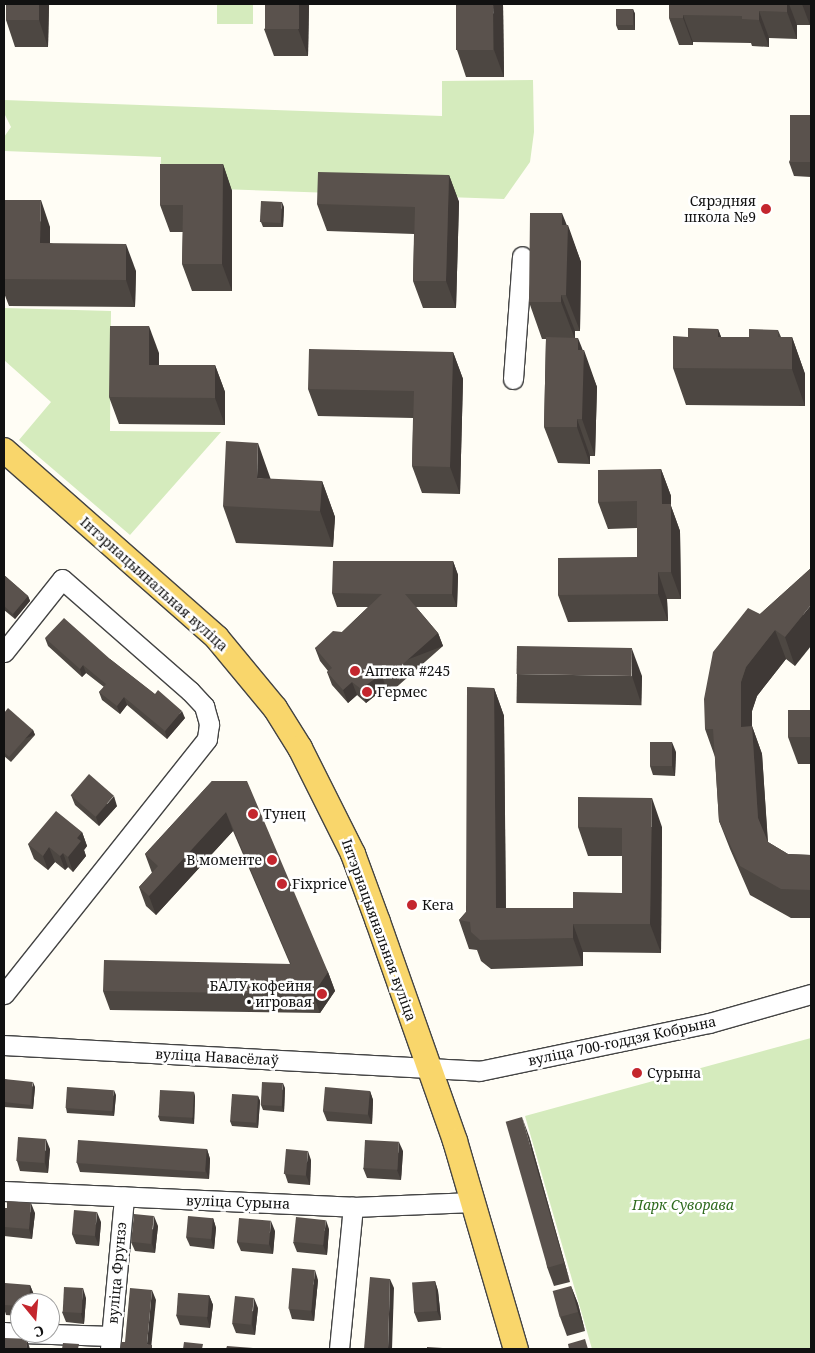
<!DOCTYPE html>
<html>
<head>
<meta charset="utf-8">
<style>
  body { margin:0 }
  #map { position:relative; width:815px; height:1353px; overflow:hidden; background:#fffdf5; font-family:"Noto Serif",serif }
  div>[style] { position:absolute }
  .green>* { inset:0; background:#d5ebbd; transform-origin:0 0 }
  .roads { filter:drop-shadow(1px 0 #444) drop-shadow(-1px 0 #444) drop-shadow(0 1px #444) drop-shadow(0 -1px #444) }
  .minor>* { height:19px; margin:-9.5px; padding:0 9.5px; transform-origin:9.5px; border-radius:9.5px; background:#fff }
  .major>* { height:24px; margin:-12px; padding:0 12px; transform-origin:12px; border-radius:12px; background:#f9d66b }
  .wall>* { inset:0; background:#4d4742; transform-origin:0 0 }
  .shaded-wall>* { inset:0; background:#3f3936; transform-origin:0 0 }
  .building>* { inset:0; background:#5a524d; transform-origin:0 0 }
  .dots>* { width:14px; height:14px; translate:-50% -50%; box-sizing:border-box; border:2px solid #fff; border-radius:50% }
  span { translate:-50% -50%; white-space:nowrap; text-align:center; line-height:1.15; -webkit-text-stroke:5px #fff; paint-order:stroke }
  .poi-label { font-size:14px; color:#111 }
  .right { translate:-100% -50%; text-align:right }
  .left { translate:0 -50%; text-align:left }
  .street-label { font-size:14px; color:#111 }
  .park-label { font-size:14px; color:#2f6b1f; font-style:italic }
  .frame { position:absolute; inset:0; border:5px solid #111; pointer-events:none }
  .north { position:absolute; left:10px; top:1293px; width:50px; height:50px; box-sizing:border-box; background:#fff; border:1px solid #a0a0a0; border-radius:50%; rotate:163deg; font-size:14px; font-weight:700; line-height:20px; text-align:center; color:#111 }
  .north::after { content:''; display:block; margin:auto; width:18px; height:22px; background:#c4262e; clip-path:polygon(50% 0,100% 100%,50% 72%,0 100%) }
</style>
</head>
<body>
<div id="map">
  <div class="green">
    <i style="left:217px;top:4px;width:36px;height:20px"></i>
    <i style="clip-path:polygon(533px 80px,534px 132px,530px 162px,504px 199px,160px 187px,161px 157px,4px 151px,4px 137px,11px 127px,4px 113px,4px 100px,442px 116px,442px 81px)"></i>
    <i style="clip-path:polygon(4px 308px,111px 311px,110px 431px,221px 432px,130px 535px,19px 440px,51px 402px,4px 360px)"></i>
    <i style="clip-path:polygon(811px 1038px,811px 1349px,592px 1349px,525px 1116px)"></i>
  </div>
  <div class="roads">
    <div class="minor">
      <i style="left:513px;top:379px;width:123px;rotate:-85.8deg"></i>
      <i style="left:4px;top:652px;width:93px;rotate:-51.5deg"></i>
      <i style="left:62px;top:579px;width:170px;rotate:41.2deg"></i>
      <i style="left:190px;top:691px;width:21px;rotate:47deg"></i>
      <i style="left:204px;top:706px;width:19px;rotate:74deg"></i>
      <i style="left:209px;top:724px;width:15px;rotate:98deg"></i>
      <i style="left:207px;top:739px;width:326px;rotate:128.5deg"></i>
      <i style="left:4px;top:1045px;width:476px;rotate:3.1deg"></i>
      <i style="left:479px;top:1071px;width:235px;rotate:-11.8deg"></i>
      <i style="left:709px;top:1023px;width:106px;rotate:-15.9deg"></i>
      <i style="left:4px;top:1191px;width:349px;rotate:2.6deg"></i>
      <i style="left:353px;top:1207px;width:120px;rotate:-2.4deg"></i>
      <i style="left:4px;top:1332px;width:16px;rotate:4deg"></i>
      <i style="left:22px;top:1333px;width:89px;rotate:1.9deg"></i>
      <i style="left:110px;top:1349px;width:153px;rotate:-84.7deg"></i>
      <i style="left:339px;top:1349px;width:143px;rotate:-84.4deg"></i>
    </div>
    <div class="major">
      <i style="left:4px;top:450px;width:284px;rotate:41.4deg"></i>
      <i style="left:217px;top:638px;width:91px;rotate:50.4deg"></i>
      <i style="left:275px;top:708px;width:47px;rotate:58deg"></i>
      <i style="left:300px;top:748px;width:119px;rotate:63.4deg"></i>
      <i style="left:353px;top:854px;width:72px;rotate:69.8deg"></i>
      <i style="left:378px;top:922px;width:232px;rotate:70.6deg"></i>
      <i style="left:455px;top:1141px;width:217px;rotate:73.7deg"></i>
    </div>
  </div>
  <div class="wall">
    <i style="clip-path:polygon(49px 4px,48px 47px,15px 47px,6px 20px)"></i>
    <i style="clip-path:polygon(309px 4px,308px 56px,274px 56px,264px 29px)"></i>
    <i style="clip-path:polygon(503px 4px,504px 77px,466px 77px,457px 50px)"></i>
    <i style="clip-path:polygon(669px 4px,810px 4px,810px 25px,797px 25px,797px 39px,769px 38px,769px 47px,752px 46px,751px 43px,693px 42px,693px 45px,679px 45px,669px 18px)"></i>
    <i style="clip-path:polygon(633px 9px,635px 14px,635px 30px,618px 30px,616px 25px)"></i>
    <i style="clip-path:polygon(811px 115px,811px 177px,794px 176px,789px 162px)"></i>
    <i style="clip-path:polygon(223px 164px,232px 191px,232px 291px,192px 291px,182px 264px,183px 232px,170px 232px,160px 205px)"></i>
    <i style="clip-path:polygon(449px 175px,459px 202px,456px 308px,423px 308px,413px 281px,414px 234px,327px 231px,317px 204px)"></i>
    <i style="clip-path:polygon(4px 200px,50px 227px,50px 243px,136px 271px,135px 307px,9px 306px,4px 293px)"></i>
    <i style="clip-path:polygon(284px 207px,283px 227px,263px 227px,261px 222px)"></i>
    <i style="clip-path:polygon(567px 225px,581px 262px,580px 331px,575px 331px,575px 338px,582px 350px,597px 387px,595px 456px,590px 456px,590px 464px,558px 463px,544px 427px,546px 339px,542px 339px,529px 302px)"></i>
    <i style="clip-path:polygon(718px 329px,721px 337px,749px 337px,778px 330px,781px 337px,792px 337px,805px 374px,805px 406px,686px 405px,673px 368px,688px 337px)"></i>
    <i style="clip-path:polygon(453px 352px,463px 379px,460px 494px,422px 493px,412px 466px,413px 418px,318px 416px,308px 389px)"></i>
    <i style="clip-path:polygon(159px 353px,159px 365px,215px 365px,225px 392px,225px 425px,119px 424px,109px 397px)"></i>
    <i style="clip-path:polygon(661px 469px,671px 496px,671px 506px,680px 531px,681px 599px,667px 599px,668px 621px,568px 622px,558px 595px,637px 557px,637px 528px,608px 529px,598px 502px)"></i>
    <i style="clip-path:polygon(322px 481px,335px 517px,333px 547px,236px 543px,223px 506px)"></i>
    <i style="clip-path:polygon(453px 561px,458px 575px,457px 607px,416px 607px,438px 633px,443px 646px,391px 692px,386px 687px,366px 703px,357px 695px,348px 703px,332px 685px,327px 672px,328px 671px,320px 661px,315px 648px,342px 632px,368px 607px,337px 607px,332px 593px)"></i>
    <i style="clip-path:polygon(811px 568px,795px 666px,786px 659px,757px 696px,752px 711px,752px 726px,762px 754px,768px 842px,788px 854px,811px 855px,811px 918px,791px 918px,750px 895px,730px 849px,719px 821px,715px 757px,705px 729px,760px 614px)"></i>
    <i style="clip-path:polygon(4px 575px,28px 596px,30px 601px,15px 619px,4px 610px)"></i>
    <i style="clip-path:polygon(45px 638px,110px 659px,185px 718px,167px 739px,127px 705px,120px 714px,102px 700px,99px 692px,104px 687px,86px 673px,82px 677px,48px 646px)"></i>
    <i style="left:517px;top:674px;width:125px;height:29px;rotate:1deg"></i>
    <i style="clip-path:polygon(494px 688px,504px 716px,506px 908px,573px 908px,622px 893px,622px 856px,588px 856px,578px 827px,662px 827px,661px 953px,583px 952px,583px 966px,491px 969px,481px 961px,477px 950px,469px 949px,459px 920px,466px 912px)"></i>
    <i style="clip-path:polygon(811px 710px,811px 764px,798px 764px,788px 737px)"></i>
    <i style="clip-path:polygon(4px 713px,33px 730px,35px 735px,11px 762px,4px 756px)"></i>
    <i style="clip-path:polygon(676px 752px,675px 776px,653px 775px,650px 766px)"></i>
    <i style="clip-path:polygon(212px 781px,328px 972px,335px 991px,320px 1013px,110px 1010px,103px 991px,290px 964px,233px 831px,156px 915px,146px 906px,139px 887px,152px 873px,145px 854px)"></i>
    <i style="clip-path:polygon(71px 795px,117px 806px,99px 826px,75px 805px)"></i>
    <i style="clip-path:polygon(82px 832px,87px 846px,84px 850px,86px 856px,73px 872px,68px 867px,65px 870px,55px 862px,48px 870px,34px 859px,28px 844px)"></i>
    <i style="clip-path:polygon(4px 1079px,35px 1087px,33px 1109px,4px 1107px)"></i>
    <i style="clip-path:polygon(285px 1088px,284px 1112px,263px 1110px,261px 1105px)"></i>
    <i style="clip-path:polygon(370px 1091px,373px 1100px,372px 1124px,327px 1121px,323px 1111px)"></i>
    <i style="clip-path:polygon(194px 1092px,195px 1097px,194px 1124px,160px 1121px,158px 1116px)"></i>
    <i style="clip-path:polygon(116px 1095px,114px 1116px,67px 1113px,66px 1108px)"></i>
    <i style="clip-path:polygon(258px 1096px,260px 1101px,258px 1128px,232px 1126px,230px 1121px)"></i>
    <i style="clip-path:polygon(529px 1136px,570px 1282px,554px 1286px,547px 1267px)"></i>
    <i style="clip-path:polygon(50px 1149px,48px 1173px,20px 1171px,17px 1161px)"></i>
    <i style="clip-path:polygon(207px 1149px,210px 1159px,209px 1179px,80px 1172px,77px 1163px)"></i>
    <i style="clip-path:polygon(403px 1151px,401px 1180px,367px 1178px,363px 1168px)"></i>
    <i style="clip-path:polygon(311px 1160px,310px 1185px,288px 1183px,285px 1174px)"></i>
    <i style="clip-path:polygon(4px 1208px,35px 1213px,32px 1239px,4px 1236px)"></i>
    <i style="clip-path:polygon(213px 1218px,216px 1228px,214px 1249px,190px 1246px,186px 1237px)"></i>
    <i style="clip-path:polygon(101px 1222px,99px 1246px,76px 1244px,72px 1234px)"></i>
    <i style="clip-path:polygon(158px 1226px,155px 1253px,135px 1251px,131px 1242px)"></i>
    <i style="clip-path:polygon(329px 1229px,327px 1255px,297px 1252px,293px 1242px)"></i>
    <i style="clip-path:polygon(275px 1231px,273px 1254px,241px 1251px,237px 1242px)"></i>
    <i style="clip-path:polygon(318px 1280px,314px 1321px,292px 1319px,289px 1309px)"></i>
    <i style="clip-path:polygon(435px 1281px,438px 1291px,441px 1320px,418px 1322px,414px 1312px)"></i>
    <i style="clip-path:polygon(30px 1285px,34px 1295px,33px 1303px,20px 1303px,20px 1316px,6px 1315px,4px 1308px,4px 1292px)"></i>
    <i style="clip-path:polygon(571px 1286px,578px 1304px,585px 1331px,567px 1336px,560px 1317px)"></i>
    <i style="clip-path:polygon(209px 1295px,213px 1305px,210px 1328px,180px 1325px,176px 1315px)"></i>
    <i style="clip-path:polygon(86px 1298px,84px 1324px,66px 1322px,62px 1312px)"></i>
    <i style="clip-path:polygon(258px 1308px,255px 1335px,236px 1333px,232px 1323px)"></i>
  </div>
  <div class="shaded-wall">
    <i style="clip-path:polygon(39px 4px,49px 4px,48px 47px,39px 20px)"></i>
    <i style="clip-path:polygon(299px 4px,309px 4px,308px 56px,298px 29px)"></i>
    <i style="clip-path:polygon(493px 4px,503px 4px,504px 77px,494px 50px)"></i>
    <i style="clip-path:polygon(787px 4px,789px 4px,797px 25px,797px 39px,787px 12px)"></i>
    <i style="clip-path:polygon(802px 4px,810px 4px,810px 25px)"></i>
    <i style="clip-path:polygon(633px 9px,635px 14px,635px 30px,634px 25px)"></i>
    <i style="clip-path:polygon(759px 11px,769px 38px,769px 47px,759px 20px)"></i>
    <i style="clip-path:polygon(683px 15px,693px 42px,693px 45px,683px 18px)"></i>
    <i style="clip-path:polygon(223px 164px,232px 191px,232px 291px,222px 264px)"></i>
    <i style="clip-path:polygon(449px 175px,459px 202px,456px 308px,446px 281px)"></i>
    <i style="clip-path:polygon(41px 200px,50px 227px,50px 270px,40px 243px)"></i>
    <i style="clip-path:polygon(282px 202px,284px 207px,283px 227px,281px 222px)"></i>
    <i style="clip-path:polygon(562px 213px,568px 228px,568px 225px,581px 262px,580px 331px,566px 295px,562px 225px)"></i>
    <i style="clip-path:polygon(126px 244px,136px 271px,135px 307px,126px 280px)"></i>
    <i style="clip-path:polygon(561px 295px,575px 331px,575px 339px,561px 302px)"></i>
    <i style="clip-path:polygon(149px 326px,159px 353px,158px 392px,149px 365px)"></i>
    <i style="clip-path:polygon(718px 329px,732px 365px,718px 337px)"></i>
    <i style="clip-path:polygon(792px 337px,805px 374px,805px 406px,792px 369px)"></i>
    <i style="clip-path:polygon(578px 338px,584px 353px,584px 350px,597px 387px,595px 456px,582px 419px,578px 350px)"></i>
    <i style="clip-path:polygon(453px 352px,463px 379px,460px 494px,450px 467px)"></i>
    <i style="clip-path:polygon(215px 365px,225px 392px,225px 425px,215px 398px)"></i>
    <i style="clip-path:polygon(577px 419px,590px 456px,590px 464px,577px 427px)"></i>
    <i style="clip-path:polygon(258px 443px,271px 480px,257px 478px)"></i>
    <i style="clip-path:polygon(661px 469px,671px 496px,671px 506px,680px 531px,681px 599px,671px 572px,662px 504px)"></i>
    <i style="clip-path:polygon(322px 481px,335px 517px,333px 547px,320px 511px)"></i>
    <i style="clip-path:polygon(453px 561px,458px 575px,457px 607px,452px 594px)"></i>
    <i style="clip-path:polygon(658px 572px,667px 599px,668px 621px,658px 594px)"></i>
    <i style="clip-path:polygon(28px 596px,30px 601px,15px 619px,13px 614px)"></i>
    <i style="clip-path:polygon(811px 605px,811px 646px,795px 666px,785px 637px)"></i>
    <i style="clip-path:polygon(775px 630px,786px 659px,757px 696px,752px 711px,752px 755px,741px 727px,741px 682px,746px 667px)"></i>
    <i style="left:438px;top:633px;width:14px;height:69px;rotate:69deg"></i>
    <i style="clip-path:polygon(632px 649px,642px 676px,641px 703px,632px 676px)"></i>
    <i style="clip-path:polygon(83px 665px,86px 673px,82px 677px,80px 669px)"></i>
    <i style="clip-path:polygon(381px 674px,386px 687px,366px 703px,361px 689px)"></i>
    <i style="clip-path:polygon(352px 682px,357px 695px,348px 703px,343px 690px)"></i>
    <i style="clip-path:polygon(494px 688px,504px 716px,506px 937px,496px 908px)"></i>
    <i style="clip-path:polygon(124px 697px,127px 705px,120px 714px,117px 706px)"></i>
    <i style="clip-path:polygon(182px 711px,185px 718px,167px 739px,165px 731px)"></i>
    <i style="clip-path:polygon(752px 726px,762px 754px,768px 846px,758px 818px)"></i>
    <i style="left:33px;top:730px;width:5px;height:36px;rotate:68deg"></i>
    <i style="clip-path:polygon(672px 742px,676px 752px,675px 776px,672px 766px)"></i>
    <i style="clip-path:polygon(114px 796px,117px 806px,99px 826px,96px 817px)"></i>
    <i style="clip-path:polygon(652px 798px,662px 827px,661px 953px,650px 924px)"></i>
    <i style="clip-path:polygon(226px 812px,233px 831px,156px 915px,149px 896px)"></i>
    <i style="clip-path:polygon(82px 832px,87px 846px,84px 850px,86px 856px,73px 872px,68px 857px,77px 838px)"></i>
    <i style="clip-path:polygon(49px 847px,55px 862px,48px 870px,43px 856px)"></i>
    <i style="clip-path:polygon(63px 853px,68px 867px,65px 870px,60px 856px)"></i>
    <i style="clip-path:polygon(573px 924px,583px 952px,583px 966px,573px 938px)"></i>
    <i style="clip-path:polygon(328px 972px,335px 991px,320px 1013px,313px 994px)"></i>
    <i style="clip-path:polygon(33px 1082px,35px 1087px,33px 1109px,32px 1104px)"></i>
    <i style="clip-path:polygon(283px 1083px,285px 1088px,284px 1112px,282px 1107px)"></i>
    <i style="clip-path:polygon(114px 1090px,116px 1095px,114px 1116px,112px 1111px)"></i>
    <i style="clip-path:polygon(370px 1091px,373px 1100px,372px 1124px,368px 1114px)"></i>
    <i style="clip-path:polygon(194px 1092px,195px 1097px,194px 1124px,192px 1119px)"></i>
    <i style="clip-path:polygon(258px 1096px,260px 1101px,258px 1128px,257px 1123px)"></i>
    <i style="clip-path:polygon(522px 1117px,529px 1136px,570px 1282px,564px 1263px)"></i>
    <i style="clip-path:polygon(46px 1139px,50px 1149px,48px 1173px,45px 1163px)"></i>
    <i style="clip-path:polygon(399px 1142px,403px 1151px,401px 1180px,397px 1170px)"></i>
    <i style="clip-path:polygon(207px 1149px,210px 1159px,209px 1179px,205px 1169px)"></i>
    <i style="clip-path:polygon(308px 1151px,311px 1160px,310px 1185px,306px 1175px)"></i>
    <i style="clip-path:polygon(31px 1203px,35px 1213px,32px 1239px,29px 1229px)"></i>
    <i style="clip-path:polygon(97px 1212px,101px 1222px,99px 1246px,95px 1236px)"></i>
    <i style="clip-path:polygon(154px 1216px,158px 1226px,155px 1253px,152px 1244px)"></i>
    <i style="clip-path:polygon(213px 1218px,216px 1228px,214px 1249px,211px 1239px)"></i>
    <i style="clip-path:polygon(326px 1220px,329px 1229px,327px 1255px,323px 1245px)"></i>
    <i style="clip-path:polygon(271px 1221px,275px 1231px,273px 1254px,269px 1244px)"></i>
    <i style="clip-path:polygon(315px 1270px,318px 1280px,314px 1321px,311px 1311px)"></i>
    <i style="clip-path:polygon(390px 1279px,394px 1288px,392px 1349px,388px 1349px)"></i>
    <i style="clip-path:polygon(435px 1281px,438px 1291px,441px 1320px,437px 1311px)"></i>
    <i style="clip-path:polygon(30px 1285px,34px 1295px,33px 1303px,29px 1303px)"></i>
    <i style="clip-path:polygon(571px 1286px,578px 1304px,585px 1331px,578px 1312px)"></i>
    <i style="clip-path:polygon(83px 1288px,86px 1298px,84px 1324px,81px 1314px)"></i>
    <i style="clip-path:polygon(152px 1290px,156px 1300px,151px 1349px,147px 1344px)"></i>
    <i style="clip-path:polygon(209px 1295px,213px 1305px,210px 1328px,207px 1318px)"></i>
    <i style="clip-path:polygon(254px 1298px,258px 1308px,255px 1335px,252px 1325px)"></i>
    <i style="clip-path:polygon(27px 1339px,30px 1349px,26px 1349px)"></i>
  </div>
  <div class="building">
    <i style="left:6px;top:4px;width:33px;height:16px"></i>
    <i style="left:265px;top:4px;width:34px;height:25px"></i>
    <i style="left:456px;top:4px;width:37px;height:46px"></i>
    <i style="clip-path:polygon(669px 4px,787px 4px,787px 12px,759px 11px,759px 20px,742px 19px,742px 16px,683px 15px,683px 18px,669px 18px)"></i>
    <i style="left:616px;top:9px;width:17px;height:16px"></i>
    <i style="left:790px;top:115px;width:21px;height:47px"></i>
    <i style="clip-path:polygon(160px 164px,223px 164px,222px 264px,182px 264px,183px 205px,160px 205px)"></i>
    <i style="clip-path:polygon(318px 172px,449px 175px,446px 281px,413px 281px,415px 207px,317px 204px)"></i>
    <i style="clip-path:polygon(4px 200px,41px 200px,40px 243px,126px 244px,126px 280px,4px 279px)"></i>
    <i style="clip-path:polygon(811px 200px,811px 241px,810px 241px)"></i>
    <i style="left:261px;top:201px;width:21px;height:21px;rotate:3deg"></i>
    <i style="clip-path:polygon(530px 213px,562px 213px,562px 225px,568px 225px,566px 295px,561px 295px,561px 302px,529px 302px)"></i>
    <i style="clip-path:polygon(110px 326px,149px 326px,149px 365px,215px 365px,215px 398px,109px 397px)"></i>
    <i style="clip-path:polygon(688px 328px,718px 329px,718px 337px,749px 337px,749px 329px,778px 330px,778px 337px,792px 337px,792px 369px,673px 368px,673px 336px,688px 337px)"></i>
    <i style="clip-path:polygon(546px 337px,578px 338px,578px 350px,584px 350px,582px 419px,577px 419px,577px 427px,544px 427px)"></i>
    <i style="clip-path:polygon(309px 349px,453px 352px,450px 467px,412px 466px,414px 391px,308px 389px)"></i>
    <i style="clip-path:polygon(226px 441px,258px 443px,257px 478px,322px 481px,320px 511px,223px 506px)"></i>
    <i style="clip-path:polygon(661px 469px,662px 504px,671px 504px,671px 572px,658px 572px,658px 594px,558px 595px,558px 558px,637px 557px,637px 501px,598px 502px,598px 470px)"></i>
    <i style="clip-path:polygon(333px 561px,453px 561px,452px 594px,405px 594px,438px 633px,386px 679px,381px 674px,361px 689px,352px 682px,343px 690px,327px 672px,332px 668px,315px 648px,333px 631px,342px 632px,382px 594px,332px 593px)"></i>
    <i style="clip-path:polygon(811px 568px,811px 605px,785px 637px,775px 630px,746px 667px,741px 682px,741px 727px,752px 726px,758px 818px,768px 842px,788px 854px,811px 855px,811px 890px,781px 889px,740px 866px,719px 821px,713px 729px,705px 729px,704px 699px,713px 652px,748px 608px,760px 614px)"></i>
    <i style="clip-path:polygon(4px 575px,28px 596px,13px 614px,4px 606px)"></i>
    <i style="clip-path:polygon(64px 618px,110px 659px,155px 694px,158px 690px,182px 711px,165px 731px,124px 697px,117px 706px,99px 692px,106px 684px,83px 665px,80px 669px,45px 638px)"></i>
    <i style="left:517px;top:646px;width:115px;height:28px;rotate:1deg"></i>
    <i style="clip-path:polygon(467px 687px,494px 688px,496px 908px,573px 908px,573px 892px,622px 893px,622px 828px,578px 827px,578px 797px,652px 798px,650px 924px,573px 924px,573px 938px,480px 940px,471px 932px,470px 922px,459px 920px,466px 912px)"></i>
    <i style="clip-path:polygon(8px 708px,33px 730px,9px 757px,4px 752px,4px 713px)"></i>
    <i style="left:788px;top:710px;width:23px;height:27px"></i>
    <i style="left:650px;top:742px;width:22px;height:24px"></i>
    <i style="left:89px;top:774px;width:33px;height:28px;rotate:41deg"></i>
    <i style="clip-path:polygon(212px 781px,247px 781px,328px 972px,313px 994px,103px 991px,104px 960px,291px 964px,226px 812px,149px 896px,139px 887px,158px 866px,145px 854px)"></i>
    <i style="clip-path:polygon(56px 811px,82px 832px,77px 838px,81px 841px,68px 857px,63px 853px,60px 856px,49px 847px,43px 856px,28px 844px)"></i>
    <i style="left:4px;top:1079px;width:29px;height:23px;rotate:6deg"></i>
    <i style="left:262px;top:1082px;width:21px;height:23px;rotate:3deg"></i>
    <i style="left:67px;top:1087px;width:47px;height:21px;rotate:4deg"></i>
    <i style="left:325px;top:1087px;width:45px;height:24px;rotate:5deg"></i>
    <i style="left:160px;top:1090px;width:34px;height:26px;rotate:3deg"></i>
    <i style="left:232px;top:1094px;width:26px;height:27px;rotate:4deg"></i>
    <i style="left:522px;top:1117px;width:152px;height:17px;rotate:74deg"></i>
    <i style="left:18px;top:1137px;width:28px;height:24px;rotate:4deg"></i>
    <i style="left:78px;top:1140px;width:129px;height:23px;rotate:4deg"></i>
    <i style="left:365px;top:1140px;width:34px;height:28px;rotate:3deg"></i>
    <i style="left:286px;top:1149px;width:22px;height:25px;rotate:5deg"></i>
    <i style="clip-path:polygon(7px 1201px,31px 1203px,29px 1229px,4px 1227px,4px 1208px,7px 1208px)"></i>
    <i style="left:74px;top:1210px;width:23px;height:24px;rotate:5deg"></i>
    <i style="left:134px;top:1214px;width:20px;height:28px;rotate:6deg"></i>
    <i style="left:188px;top:1216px;width:25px;height:21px;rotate:5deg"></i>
    <i style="left:296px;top:1217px;width:30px;height:25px;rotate:6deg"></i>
    <i style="left:239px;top:1218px;width:32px;height:24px;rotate:5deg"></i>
    <i style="left:292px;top:1268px;width:23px;height:41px;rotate:5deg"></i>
    <i style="clip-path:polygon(370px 1277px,390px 1279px,388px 1349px,364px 1349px)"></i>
    <i style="left:435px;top:1281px;width:30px;height:23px;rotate:86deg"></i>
    <i style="clip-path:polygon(5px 1283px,30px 1285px,29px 1303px,20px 1303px,20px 1306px,4px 1305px)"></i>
    <i style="left:571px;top:1286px;width:27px;height:19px;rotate:75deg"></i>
    <i style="left:64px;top:1287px;width:19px;height:25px;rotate:3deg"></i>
    <i style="clip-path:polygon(130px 1288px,152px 1290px,147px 1344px,152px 1345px,152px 1349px,120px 1349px,121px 1342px,125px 1342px)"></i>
    <i style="left:178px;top:1293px;width:31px;height:22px;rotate:4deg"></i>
    <i style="left:235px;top:1296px;width:19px;height:27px;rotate:6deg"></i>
    <i style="left:4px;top:1338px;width:23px;height:11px;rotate:2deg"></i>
    <i style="clip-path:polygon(585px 1339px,588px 1349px,569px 1349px,568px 1344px)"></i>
    <i style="clip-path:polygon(184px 1342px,203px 1344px,202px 1349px,183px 1349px)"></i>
    <i style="clip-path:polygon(63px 1343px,79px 1344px,78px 1349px,62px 1349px)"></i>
    <i style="clip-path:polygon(227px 1346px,253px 1348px,253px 1349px,226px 1349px)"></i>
    <i style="clip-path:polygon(427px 1347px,458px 1349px,427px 1349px)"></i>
  </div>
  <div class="dots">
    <i style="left:766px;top:209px;background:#c4262e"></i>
    <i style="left:355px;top:671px;background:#c4262e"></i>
    <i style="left:367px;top:692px;background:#c4262e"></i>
    <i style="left:253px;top:814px;background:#c4262e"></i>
    <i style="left:272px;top:860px;background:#c4262e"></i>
    <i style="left:282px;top:884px;background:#c4262e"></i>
    <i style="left:412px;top:905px;background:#c4262e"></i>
    <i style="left:322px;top:994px;background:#c4262e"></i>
    <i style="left:637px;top:1073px;background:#c4262e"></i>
  </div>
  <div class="poi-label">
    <span class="right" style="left:756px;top:209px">Сярэдняя<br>школа №9</span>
    <span class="left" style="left:365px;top:671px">Аптека #245</span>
    <span class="left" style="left:377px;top:692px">Гермес</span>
    <span class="left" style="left:263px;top:814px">Тунец</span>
    <span class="right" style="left:262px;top:860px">В моменте</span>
    <span class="left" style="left:292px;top:884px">Fixprice</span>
    <span class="left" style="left:422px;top:905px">Кега</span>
    <span class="right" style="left:312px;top:994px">БАЛУ кофейня<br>• игровая</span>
    <span class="left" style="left:647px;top:1073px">Сурына</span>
  </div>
  <div class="street-label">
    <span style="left:154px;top:584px;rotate:42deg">Інтэрнацыянальная вуліца</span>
    <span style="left:379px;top:930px;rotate:70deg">Інтэрнацыянальная вуліца</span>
    <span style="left:622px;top:1041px;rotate:-12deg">вуліца 700-годдзя Кобрына</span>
    <span style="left:217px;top:1057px;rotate:3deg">вуліца Навасёлаў</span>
    <span style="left:238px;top:1202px;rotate:2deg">вуліца Сурына</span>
    <span style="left:117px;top:1273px;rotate:-85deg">вуліца Фрунзэ</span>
  </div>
  <div class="park-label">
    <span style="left:683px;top:1205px">Парк Суворава</span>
  </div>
  <div class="frame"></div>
  <div class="north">С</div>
</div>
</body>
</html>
